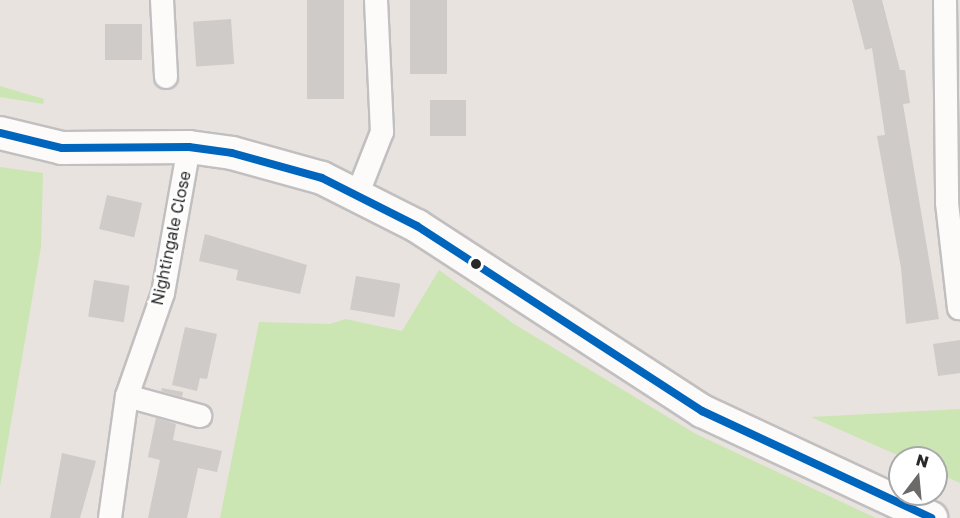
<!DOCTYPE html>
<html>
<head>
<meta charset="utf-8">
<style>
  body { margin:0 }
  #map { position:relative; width:960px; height:518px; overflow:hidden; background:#e8e3de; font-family:"Golos Text",sans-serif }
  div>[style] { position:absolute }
  .green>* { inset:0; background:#cbe6b3 }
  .building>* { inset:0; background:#cecbc8; transform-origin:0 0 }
  .roads { filter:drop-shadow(2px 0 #c1bfc0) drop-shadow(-2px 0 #c1bfc0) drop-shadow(0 2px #c1bfc0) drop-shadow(0 -2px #c1bfc0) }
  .street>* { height:22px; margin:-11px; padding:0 11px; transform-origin:11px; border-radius:11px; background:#fcfbfa }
  .secondary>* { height:32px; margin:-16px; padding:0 16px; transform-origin:16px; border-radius:16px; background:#fcfbfa }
  .bus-1>* { height:8px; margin:-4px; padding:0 4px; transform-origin:4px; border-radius:4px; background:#0065bd }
  .dots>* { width:16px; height:16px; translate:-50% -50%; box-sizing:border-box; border:3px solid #fff; border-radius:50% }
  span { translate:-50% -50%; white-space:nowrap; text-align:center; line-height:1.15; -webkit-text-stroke:5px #fff; paint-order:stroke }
  .street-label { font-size:16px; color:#292929 }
  .north { position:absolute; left:888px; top:446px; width:60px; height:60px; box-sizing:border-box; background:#fff; border:2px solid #a9a9a9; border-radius:50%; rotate:16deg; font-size:16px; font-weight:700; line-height:24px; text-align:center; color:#292929 }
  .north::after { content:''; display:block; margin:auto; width:21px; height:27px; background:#6c6a68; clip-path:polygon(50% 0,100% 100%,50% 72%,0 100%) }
</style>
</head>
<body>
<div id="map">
  <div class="green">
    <i style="clip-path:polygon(0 86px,44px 99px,43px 104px,0 97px)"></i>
    <i style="clip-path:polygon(0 167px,43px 173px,41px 247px,0 487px)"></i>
    <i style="clip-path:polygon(439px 270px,514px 324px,696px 434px,876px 518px,220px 518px,259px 322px,330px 324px,345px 319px,402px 331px)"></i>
    <i style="clip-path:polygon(960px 409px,960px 483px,936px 472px,936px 458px,904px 458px,811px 417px)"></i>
  </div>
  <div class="building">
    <i style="left:307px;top:0;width:37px;height:99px"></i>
    <i style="left:410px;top:0;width:37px;height:74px"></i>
    <i style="clip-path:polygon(852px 0,882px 0,900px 70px,905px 70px,910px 103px,903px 104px,939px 319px,906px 324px,901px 268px,877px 136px,885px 135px,872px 48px,865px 50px)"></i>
    <i style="left:231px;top:19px;width:45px;height:38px;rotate:86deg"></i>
    <i style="left:142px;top:24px;width:36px;height:37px;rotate:90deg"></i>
    <i style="left:430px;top:100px;width:36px;height:36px"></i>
    <i style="left:107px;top:195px;width:36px;height:35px;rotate:13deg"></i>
    <i style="clip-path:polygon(205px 234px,307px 265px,300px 294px,236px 280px,238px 270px,199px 261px)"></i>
    <i style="left:356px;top:276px;width:45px;height:34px;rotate:10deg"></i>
    <i style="left:94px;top:280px;width:36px;height:37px;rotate:9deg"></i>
    <i style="clip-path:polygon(185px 327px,217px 334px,207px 379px,200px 378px,197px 391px,172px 385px)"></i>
    <i style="clip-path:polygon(960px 340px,960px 373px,938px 376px,933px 344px)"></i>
    <i style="clip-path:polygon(162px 388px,183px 392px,182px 397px,161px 391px)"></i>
    <i style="clip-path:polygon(156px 418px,176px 424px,173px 440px,222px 451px,217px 472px,198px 468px,187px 518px,148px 518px,160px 460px,148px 457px)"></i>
    <i style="clip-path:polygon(62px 453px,96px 461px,80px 518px,50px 518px)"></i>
  </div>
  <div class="roads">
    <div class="street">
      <i style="left:162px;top:0;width:77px;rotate:87deg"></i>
      <i style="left:945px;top:0;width:203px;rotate:89.4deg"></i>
      <i style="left:947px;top:203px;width:106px;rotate:83.5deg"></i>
      <i style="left:358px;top:193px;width:66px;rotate:-68.5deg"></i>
      <i style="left:382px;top:132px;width:132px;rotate:-92.6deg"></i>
      <i style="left:127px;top:396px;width:76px;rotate:15.3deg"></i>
      <i style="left:110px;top:518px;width:123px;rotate:-82.1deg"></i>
      <i style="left:127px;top:396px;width:109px;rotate:-70.7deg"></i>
      <i style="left:163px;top:293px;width:148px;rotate:-79.9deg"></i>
    </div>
    <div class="secondary">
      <i style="left:0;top:133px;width:64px;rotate:13.6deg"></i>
      <i style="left:62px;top:148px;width:127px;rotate:-0.5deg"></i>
      <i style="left:189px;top:147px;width:43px;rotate:7.9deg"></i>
      <i style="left:232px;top:153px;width:93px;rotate:15.5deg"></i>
      <i style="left:322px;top:178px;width:106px;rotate:26.8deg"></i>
      <i style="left:417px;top:226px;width:340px;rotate:33deg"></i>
      <i style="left:702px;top:411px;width:253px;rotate:25deg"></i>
    </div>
  </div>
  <div class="bus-1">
    <i style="left:0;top:133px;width:64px;rotate:13.6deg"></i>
    <i style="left:62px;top:148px;width:127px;rotate:-0.5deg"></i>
    <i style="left:189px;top:147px;width:43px;rotate:7.9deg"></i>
    <i style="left:232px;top:153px;width:93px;rotate:15.5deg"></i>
    <i style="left:322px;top:178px;width:106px;rotate:26.8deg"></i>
    <i style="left:417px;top:226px;width:340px;rotate:33deg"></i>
    <i style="left:702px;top:411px;width:253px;rotate:25deg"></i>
  </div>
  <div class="dots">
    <i style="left:476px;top:264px;background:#292929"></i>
  </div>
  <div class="street-label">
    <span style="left:171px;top:238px;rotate:-78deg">Nightingale Close</span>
  </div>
  <div class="north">N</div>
</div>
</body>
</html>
